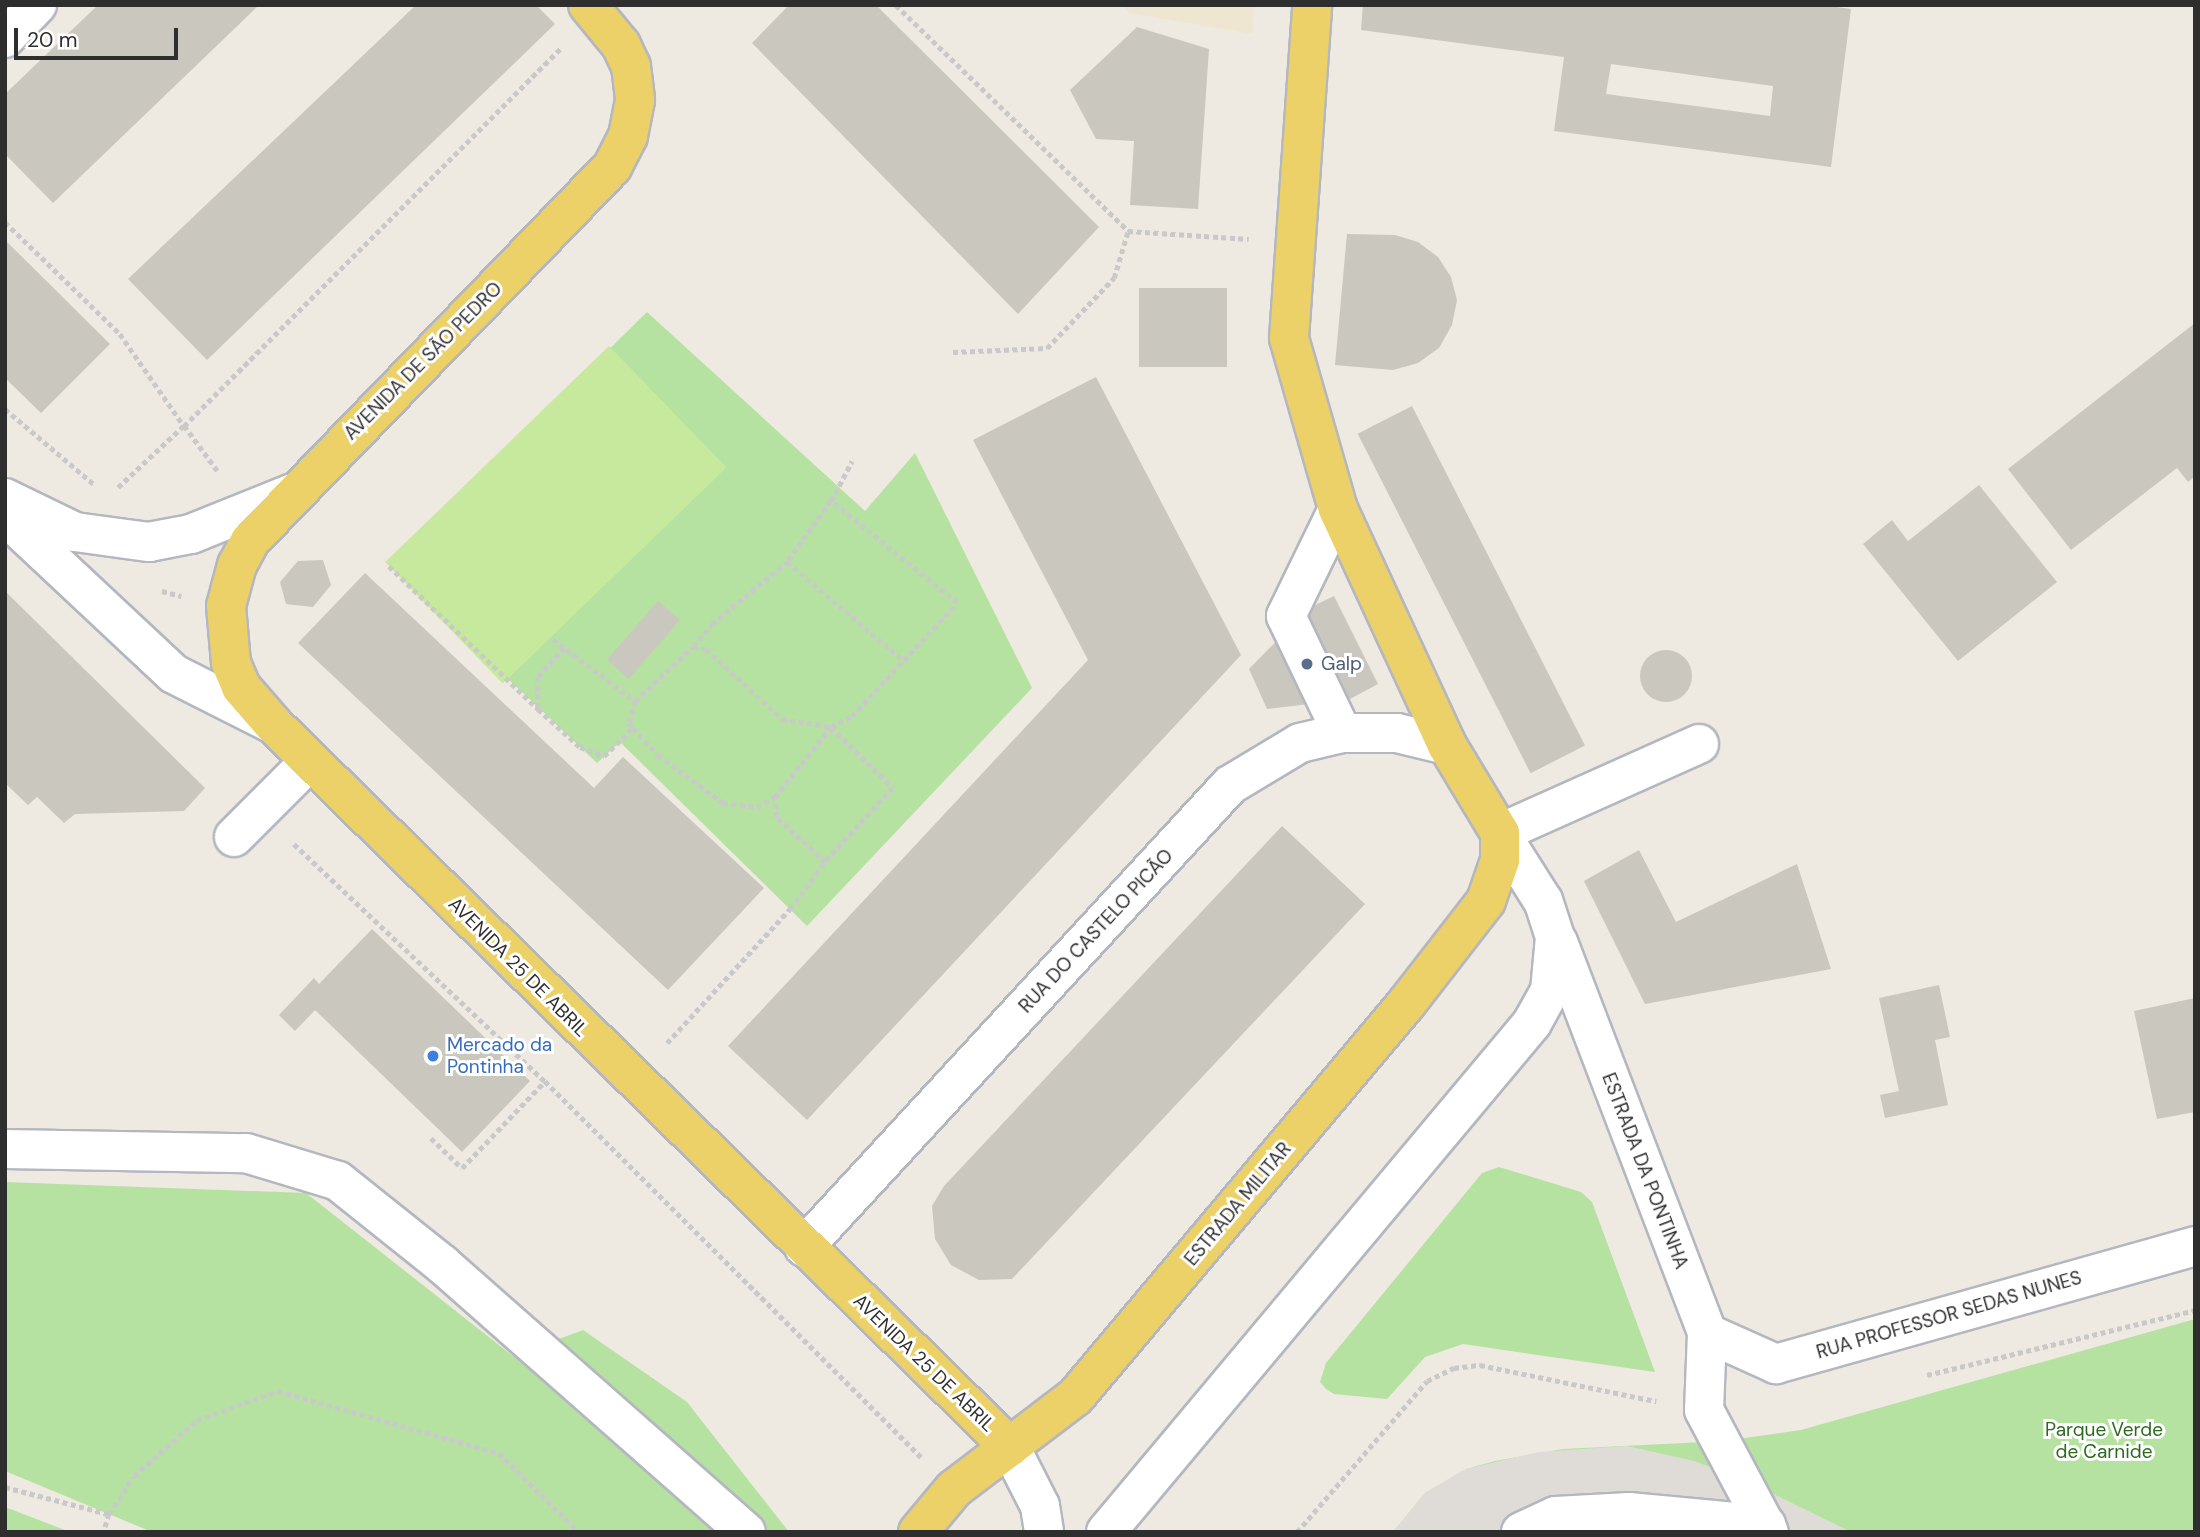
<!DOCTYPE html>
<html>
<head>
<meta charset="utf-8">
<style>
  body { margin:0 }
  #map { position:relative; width:2200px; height:1537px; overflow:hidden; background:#eee9e1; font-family:"DM Sans",sans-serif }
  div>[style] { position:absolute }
  .education>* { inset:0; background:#efe6d2 }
  .green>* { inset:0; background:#b6e2a1 }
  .pitch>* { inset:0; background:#c7e99d; transform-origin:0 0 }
  .plaza>* { inset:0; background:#dfdcd8 }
  .building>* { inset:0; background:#cac7bf; transform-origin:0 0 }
  .round { border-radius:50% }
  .path>* { height:4.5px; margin-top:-2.25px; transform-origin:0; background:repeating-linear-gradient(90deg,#c9c9c9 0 5px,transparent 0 8.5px) }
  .roads { filter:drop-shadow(2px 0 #b4b7c0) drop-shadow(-2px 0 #b4b7c0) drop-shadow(0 2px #b4b7c0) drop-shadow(0 -2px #b4b7c0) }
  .minor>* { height:38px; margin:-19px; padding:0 19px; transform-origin:19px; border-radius:19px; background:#fff }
  .major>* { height:38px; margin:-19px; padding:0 19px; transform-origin:19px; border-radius:19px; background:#ecd068 }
  .dots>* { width:19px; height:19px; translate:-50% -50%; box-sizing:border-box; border:4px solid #fff; border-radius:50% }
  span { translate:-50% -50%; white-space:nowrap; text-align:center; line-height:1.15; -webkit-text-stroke:6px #fff; paint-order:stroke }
  .street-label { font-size:19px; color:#2e2e2e }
  .service-label { font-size:19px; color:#4e5e75 }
  .left { translate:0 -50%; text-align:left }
  .shop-label { font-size:19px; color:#366cbe }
  .park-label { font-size:19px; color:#2c6a1e }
  .frame { position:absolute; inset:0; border:7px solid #2e2e2e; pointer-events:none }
  .scale { position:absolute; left:14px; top:28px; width:164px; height:32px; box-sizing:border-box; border:4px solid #2e2e2e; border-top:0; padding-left:9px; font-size:21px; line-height:24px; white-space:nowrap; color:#2e2e2e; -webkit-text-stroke:5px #fff; paint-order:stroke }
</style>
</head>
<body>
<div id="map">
  <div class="education">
    <i style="clip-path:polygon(1121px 5px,1255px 5px,1252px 34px,1129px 13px)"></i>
  </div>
  <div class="green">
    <i style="clip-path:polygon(647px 312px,865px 511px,915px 453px,1032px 688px,807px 926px,620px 742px,597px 763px,389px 566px)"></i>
    <i style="clip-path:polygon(1499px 1167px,1581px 1192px,1592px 1202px,1655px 1372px,1463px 1344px,1425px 1357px,1387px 1399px,1334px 1394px,1326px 1389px,1320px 1382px,1326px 1363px,1482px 1173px)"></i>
    <i style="clip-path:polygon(5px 1182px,306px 1193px,513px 1356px,583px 1330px,687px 1402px,789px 1532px,152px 1532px,5px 1471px)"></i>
    <i style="clip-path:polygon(2195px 1319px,2195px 1532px,1393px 1532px,1425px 1493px,1466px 1469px,1495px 1461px,1563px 1449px,1724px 1441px,1801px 1430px)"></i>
    <i style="clip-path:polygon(5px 1507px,70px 1532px,5px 1532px)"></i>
  </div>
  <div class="pitch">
    <i style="left:609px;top:346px;width:169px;height:311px;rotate:46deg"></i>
  </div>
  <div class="plaza">
    <i style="clip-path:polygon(1627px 1446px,1694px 1461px,1745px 1480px,1851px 1532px,1393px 1532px,1425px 1493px,1466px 1469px,1539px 1452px)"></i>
  </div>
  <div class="building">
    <i style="clip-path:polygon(98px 5px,259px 5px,53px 203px,5px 154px,5px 94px)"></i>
    <i style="clip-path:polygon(416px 5px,536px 5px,555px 24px,207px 360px,128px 279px)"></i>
    <i style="clip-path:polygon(789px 5px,876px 5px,1099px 227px,1018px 314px,752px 43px)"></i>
    <i style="clip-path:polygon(evenodd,1363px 5px,1821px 5px,1851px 9px,1831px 167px,1554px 131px,1564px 57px,1361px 30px,1363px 5px,1611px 64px,1773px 86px,1770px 116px,1606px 94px,1611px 64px)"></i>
    <i style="clip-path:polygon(1137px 27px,1209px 49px,1198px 209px,1130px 205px,1134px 141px,1096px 139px,1070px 90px)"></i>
    <i style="clip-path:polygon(1347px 234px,1395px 235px,1418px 242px,1438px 257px,1451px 277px,1457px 300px,1452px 325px,1439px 348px,1418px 363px,1393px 370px,1335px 365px)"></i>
    <i style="clip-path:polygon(5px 240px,110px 344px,41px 413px,5px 378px)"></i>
    <i style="left:1139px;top:288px;width:88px;height:79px"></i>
    <i style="clip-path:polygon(2195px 323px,2195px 476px,2188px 482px,2177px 468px,2071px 550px,2008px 469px)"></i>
    <i style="clip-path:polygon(1096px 377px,1241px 655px,807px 1120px,728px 1046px,1088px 660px,973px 440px)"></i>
    <i style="left:1412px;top:406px;width:381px;height:61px;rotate:63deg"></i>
    <i style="clip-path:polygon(1979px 485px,2057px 582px,1958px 661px,1863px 544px,1892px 520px,1908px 541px)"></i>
    <i style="clip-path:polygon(323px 560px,331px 585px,313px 607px,286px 604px,280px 582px,298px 561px)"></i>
    <i style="clip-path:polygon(365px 573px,594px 788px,623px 757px,764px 888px,668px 990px,298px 643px)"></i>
    <i style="clip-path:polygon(5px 591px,205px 788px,184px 811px,75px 814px,64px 823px,37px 797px,28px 805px,5px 783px)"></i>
    <i style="clip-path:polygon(1334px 596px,1378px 684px,1350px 699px,1267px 709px,1249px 669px,1309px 608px)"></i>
    <i style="left:658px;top:601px;width:29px;height:78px;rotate:41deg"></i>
    <i class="round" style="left:1640px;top:650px;width:52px;height:52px"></i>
    <i style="clip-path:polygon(1282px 826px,1365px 904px,1012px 1279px,979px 1280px,951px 1265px,935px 1239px,932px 1206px,944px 1186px)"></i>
    <i style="clip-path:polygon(1639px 850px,1676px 922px,1797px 864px,1831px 969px,1645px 1004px,1584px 881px)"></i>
    <i style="clip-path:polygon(372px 929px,530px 1081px,462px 1152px,315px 1010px,295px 1031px,279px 1015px,314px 978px,319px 984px)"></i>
    <i style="clip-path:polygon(1939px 985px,1950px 1037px,1935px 1040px,1948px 1105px,1885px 1118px,1880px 1095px,1899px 1091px,1879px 998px)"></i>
    <i style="clip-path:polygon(2195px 998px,2195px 1112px,2157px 1119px,2134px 1011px)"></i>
  </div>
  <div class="path">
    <i style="left:896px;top:5px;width:324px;rotate:44.2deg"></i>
    <i style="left:1128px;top:231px;width:121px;rotate:3.8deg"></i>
    <i style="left:5px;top:222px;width:161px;rotate:44.2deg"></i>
    <i style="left:120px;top:334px;width:112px;rotate:55.2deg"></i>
    <i style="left:184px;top:426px;width:91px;rotate:136.8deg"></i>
    <i style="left:953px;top:352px;width:94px;rotate:-2.4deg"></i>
    <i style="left:1047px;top:348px;width:97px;rotate:-46.3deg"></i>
    <i style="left:1114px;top:278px;width:49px;rotate:-73.4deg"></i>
    <i style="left:5px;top:409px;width:118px;rotate:40.2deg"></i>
    <i style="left:217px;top:471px;width:56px;rotate:-126.3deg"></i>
    <i style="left:184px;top:426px;width:534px;rotate:-45.08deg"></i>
    <i style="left:831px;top:501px;width:75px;rotate:125.8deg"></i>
    <i style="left:787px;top:562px;width:153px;rotate:40.2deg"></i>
    <i style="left:389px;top:566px;width:207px;rotate:43.8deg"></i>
    <i style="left:162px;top:591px;width:20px;rotate:15deg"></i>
    <i style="left:553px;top:639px;width:103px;rotate:37.1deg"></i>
    <i style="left:635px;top:701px;width:79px;rotate:-43deg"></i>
    <i style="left:693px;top:647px;width:13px;rotate:9deg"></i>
    <i style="left:706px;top:649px;width:103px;rotate:42.6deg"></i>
    <i style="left:782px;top:719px;width:50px;rotate:9.3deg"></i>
    <i style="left:831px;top:727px;width:24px;rotate:-28deg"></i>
    <i style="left:852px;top:716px;width:154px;rotate:-47.1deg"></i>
    <i style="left:957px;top:603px;width:162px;rotate:-141deg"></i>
    <i style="left:831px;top:501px;width:45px;rotate:-62.3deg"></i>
    <i style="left:693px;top:646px;width:29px;rotate:-49deg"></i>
    <i style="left:712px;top:624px;width:97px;rotate:-39.6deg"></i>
    <i style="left:565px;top:648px;width:40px;rotate:133deg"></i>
    <i style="left:538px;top:677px;width:32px;rotate:90deg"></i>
    <i style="left:538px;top:709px;width:57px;rotate:42.1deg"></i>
    <i style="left:580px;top:747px;width:26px;rotate:21deg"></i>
    <i style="left:604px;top:756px;width:40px;rotate:-44deg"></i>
    <i style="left:635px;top:701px;width:23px;rotate:105deg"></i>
    <i style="left:629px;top:723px;width:6px;rotate:51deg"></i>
    <i style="left:633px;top:728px;width:37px;rotate:47deg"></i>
    <i style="left:658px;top:755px;width:81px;rotate:36.4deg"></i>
    <i style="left:723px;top:803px;width:34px;rotate:7deg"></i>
    <i style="left:757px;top:807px;width:21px;rotate:-29deg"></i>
    <i style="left:294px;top:844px;width:345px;rotate:43.4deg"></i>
    <i style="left:545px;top:1081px;width:532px;rotate:45deg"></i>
    <i style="left:667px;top:1043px;width:182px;rotate:-47.5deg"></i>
    <i style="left:790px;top:909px;width:59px;rotate:-53.3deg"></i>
    <i style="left:825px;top:862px;width:67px;rotate:-137.4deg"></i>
    <i style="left:776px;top:817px;width:20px;rotate:-93deg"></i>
    <i style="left:775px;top:797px;width:90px;rotate:-51.3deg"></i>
    <i style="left:831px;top:727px;width:87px;rotate:44.5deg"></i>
    <i style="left:893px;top:788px;width:100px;rotate:132.6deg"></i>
    <i style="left:431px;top:1138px;width:43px;rotate:44.1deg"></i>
    <i style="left:462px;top:1168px;width:120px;rotate:-46.3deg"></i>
    <i style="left:1927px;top:1375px;width:276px;rotate:-13.6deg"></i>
    <i style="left:5px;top:1487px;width:107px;rotate:14.6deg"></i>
    <i style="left:109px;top:1514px;width:19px;rotate:106deg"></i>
    <i style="left:109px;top:1514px;width:45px;rotate:-56.7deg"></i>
    <i style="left:134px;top:1476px;width:84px;rotate:-41.6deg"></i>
    <i style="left:197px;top:1420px;width:86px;rotate:-19.7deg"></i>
    <i style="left:278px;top:1391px;width:230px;rotate:15.7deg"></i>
    <i style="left:499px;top:1453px;width:112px;rotate:44.6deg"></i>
    <i style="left:1297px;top:1532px;width:199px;rotate:-49.3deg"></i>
    <i style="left:1427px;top:1381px;width:30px;rotate:-26deg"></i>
    <i style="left:1454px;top:1368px;width:26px;rotate:-7deg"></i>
    <i style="left:1480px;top:1365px;width:180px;rotate:11.6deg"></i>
  </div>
  <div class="roads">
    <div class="minor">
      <i style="left:5px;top:38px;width:46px;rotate:-45.9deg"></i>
      <i style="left:5px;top:498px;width:78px;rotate:25.9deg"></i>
      <i style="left:75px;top:532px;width:75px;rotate:7.7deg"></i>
      <i style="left:149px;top:542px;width:43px;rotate:-10.8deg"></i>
      <i style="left:191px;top:534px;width:110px;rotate:-21.9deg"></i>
      <i style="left:1338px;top:509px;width:119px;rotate:115.9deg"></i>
      <i style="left:1286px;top:616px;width:130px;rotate:64.4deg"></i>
      <i style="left:5px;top:516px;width:231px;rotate:43.1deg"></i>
      <i style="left:174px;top:674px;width:111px;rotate:26.8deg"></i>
      <i style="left:234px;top:837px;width:107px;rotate:-45deg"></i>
      <i style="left:1558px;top:942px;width:418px;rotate:69.1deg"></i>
      <i style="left:1707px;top:1333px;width:77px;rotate:92.2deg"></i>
      <i style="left:1704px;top:1410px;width:138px;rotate:62deg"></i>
      <i style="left:5px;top:1149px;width:241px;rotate:1deg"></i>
      <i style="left:246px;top:1153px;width:96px;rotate:16.9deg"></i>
      <i style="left:338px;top:1181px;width:133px;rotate:38.6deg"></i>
      <i style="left:442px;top:1264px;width:405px;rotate:41.4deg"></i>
      <i style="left:804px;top:1247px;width:628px;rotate:-47.32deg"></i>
      <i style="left:1230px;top:785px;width:82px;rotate:-31deg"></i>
      <i style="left:1300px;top:743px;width:43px;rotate:-13.4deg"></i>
      <i style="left:1342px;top:733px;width:55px"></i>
      <i style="left:1397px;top:733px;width:51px;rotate:13.5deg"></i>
      <i style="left:1707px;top:1333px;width:76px;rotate:24.2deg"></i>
      <i style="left:1776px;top:1364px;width:435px;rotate:-15.7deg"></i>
      <i style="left:1010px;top:1447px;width:66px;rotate:63deg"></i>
      <i style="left:1040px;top:1506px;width:26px;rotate:81deg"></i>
      <i style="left:1106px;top:1532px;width:664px;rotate:-50.07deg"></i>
      <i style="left:1532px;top:1023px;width:37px;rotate:-61deg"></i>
      <i style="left:1550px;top:991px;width:54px;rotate:-84.7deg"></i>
      <i style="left:1555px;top:937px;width:38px;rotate:-108deg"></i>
      <i style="left:1543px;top:901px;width:80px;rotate:-122.3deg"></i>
      <i style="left:1500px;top:833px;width:218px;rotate:-24.1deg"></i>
      <i style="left:1521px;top:1532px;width:38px;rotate:-25deg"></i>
      <i style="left:1556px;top:1516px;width:73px;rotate:-3.1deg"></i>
      <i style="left:1629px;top:1512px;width:138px;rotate:5.4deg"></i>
    </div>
    <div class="major">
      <i style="left:588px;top:5px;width:52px;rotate:50.5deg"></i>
      <i style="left:621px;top:45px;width:23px;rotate:65deg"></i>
      <i style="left:631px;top:66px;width:34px;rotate:83deg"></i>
      <i style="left:635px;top:100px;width:37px;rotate:101deg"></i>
      <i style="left:628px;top:136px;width:35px;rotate:117deg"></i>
      <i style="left:612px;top:167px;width:520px;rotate:134.07deg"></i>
      <i style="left:250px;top:541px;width:27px;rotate:118deg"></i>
      <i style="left:237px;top:565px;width:42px;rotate:105deg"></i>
      <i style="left:226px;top:606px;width:57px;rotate:85deg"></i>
      <i style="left:231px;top:663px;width:26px;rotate:67deg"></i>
      <i style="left:241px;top:687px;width:49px;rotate:49.1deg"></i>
      <i style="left:273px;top:724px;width:1032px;rotate:44.45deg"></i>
      <i style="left:918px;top:1532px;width:56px;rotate:-50.1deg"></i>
      <i style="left:954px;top:1489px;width:153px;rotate:-37.3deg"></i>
      <i style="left:1076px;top:1396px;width:512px;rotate:-49.91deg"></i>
      <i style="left:1406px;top:1004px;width:130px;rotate:-52.2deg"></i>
      <i style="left:1486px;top:901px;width:43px;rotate:-71.1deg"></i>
      <i style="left:1500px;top:860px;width:27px;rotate:-90deg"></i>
      <i style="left:1500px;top:833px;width:103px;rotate:-121.1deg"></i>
      <i style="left:1447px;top:745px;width:260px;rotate:-114.8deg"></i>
      <i style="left:1338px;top:509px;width:178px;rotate:-106deg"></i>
      <i style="left:1289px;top:338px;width:334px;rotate:-86deg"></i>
    </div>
  </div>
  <div class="dots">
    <i style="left:1307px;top:664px;background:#5c6f8a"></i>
    <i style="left:433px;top:1056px;background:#3f7fe0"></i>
  </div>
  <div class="street-label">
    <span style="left:423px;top:361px;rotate:-45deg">AVENIDA DE SÃO PEDRO</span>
    <span style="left:1096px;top:931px;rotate:-47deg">RUA DO CASTELO PICÃO</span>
    <span style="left:518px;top:967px;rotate:45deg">AVENIDA 25 DE ABRIL</span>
    <span style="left:1645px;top:1171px;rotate:69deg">ESTRADA DA PONTINHA</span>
    <span style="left:1238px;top:1204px;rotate:-50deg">ESTRADA MILITAR</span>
    <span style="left:1949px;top:1315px;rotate:-16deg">RUA PROFESSOR SEDAS NUNES</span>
    <span style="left:924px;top:1363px;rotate:44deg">AVENIDA 25 DE ABRIL</span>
  </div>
  <div class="service-label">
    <span class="left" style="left:1321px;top:664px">Galp</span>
  </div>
  <div class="shop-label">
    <span class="left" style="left:447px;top:1056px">Mercado da<br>Pontinha</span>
  </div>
  <div class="park-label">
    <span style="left:2104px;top:1441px">Parque Verde<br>de Carnide</span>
  </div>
  <div class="frame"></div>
  <div class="scale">20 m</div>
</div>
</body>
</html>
